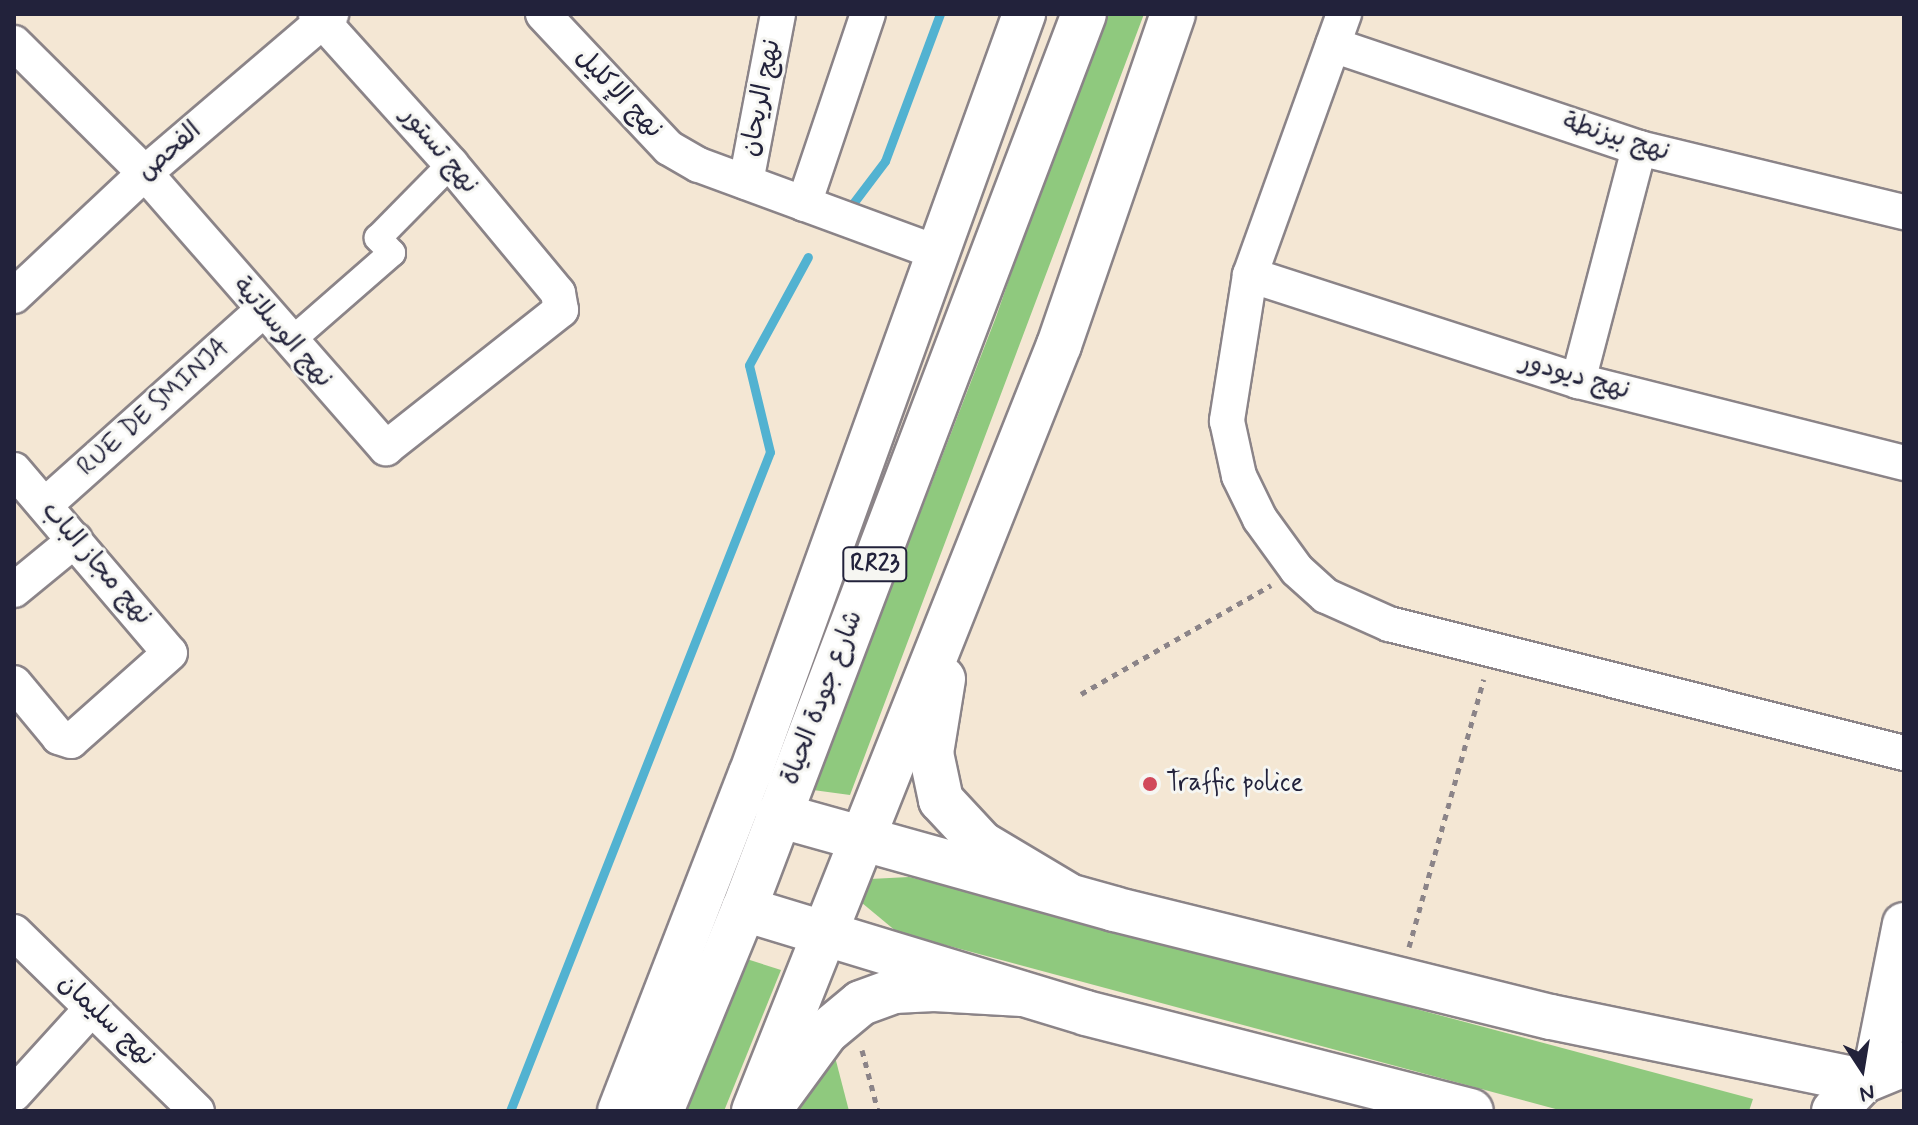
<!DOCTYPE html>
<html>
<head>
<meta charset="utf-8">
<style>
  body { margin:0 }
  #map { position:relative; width:1918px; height:1125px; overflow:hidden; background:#f4e7d4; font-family:Mynerve,"Playpen Sans Arabic",sans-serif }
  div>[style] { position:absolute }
  .green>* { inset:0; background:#8fc97e }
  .stream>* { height:9px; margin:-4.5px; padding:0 4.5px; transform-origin:4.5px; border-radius:4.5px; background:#52b2d1 }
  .path>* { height:5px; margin-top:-2.5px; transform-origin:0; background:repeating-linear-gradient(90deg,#8b8488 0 6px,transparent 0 12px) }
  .roads { filter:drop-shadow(2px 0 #8b8488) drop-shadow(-2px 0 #8b8488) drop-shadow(0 2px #8b8488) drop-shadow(0 -2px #8b8488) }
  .pedestrian>* { height:26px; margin:-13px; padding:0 13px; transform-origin:13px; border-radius:13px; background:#fff }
  .minor>* { height:34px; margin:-17px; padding:0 17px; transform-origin:17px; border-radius:17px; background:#fff }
  .tertiary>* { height:42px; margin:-21px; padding:0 21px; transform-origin:21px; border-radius:21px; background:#fff }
  .secondary>* { height:44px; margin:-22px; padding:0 22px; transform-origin:22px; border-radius:22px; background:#fff }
  .trunk>* { height:44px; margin:-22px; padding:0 22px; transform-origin:22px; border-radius:22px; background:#fff }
  .dots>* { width:22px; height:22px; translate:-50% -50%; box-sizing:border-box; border:4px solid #f6f6f2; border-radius:50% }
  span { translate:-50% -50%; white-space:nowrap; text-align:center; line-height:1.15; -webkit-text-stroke:6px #f6f6f2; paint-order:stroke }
  .shield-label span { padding:2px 6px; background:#f6f6f2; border:2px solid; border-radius:6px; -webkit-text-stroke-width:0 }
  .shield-label { font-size:24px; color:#22223b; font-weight:700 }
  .street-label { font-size:26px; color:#22223b }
  .poi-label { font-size:26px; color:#22223b }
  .left { translate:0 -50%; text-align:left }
  .frame { position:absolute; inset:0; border:16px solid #22223b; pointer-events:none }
  .north { position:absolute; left:1822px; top:1029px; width:80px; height:80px; -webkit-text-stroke:6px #f6f6f2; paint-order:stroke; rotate:168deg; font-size:22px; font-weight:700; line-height:32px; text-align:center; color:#22223b }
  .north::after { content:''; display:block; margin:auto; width:28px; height:36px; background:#22223b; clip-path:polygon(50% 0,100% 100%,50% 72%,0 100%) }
</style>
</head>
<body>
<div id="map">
  <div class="green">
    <i style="clip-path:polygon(1101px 14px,1144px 14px,850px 795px,813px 790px,996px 317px)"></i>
    <i style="clip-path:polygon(909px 877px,1057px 913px,1753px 1099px,1749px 1111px,1563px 1111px,897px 932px,856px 898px,870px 879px)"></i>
    <i style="clip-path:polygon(731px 954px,781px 970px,724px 1111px,668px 1111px)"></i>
    <i style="clip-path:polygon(834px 1053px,849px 1111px,791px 1111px)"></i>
  </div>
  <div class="stream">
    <i style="left:848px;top:210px;width:61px;rotate:-52.9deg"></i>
    <i style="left:885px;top:161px;width:157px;rotate:-69.5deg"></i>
    <i style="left:510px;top:1111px;width:708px;rotate:-68.47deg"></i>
    <i style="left:770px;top:452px;width:89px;rotate:-103.6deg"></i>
    <i style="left:749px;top:365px;width:123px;rotate:-61.4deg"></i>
  </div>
  <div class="path">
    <i style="left:1081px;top:694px;width:219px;rotate:-29.8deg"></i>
    <i style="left:1409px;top:947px;width:278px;rotate:-74.4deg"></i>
    <i style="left:862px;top:1050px;width:63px;rotate:75.3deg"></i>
  </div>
  <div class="roads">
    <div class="pedestrian">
      <i style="left:291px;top:341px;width:134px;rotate:-41.1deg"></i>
      <i style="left:392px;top:253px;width:21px;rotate:-133deg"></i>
      <i style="left:378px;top:238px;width:104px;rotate:-45.4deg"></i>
    </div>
    <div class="minor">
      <i style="left:543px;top:14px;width:184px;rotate:46.8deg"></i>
      <i style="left:669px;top:148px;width:34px;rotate:30deg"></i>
      <i style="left:699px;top:165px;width:252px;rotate:20.2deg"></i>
      <i style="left:1344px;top:14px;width:277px;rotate:109.8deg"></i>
      <i style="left:1250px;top:275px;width:148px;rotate:99deg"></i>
      <i style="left:1227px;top:421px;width:56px;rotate:77.7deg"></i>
      <i style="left:1239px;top:476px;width:48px;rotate:64deg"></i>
      <i style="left:1260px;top:519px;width:63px;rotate:54deg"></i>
      <i style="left:1297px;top:570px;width:39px;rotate:42deg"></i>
      <i style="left:1326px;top:596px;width:69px;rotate:24deg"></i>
      <i style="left:1389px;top:624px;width:531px;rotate:14.06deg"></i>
      <i style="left:14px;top:43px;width:185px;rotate:44.8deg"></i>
      <i style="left:145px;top:173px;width:366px;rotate:48.8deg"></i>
      <i style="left:386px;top:448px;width:223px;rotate:-38.3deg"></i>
      <i style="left:561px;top:310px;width:17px;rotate:-100deg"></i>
      <i style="left:558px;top:293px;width:168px;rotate:-129.7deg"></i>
      <i style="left:451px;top:164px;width:202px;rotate:-132deg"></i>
      <i style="left:1333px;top:45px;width:323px;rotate:18.6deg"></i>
      <i style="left:1639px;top:148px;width:273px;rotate:13.6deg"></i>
      <i style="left:746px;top:182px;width:171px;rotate:-79.2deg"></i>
      <i style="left:804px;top:204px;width:200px;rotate:-71.4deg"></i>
      <i style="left:1250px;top:275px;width:345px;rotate:17.9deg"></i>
      <i style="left:1578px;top:381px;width:336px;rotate:14.1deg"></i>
      <i style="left:14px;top:296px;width:180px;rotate:-43.2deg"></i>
      <i style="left:145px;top:173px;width:245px;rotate:-40.5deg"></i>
      <i style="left:1578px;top:381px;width:241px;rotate:-75.3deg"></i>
      <i style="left:14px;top:470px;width:240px;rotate:49.6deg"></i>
      <i style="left:170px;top:653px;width:132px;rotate:138.4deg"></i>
      <i style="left:71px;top:741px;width:13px;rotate:-162deg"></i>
      <i style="left:59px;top:737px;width:70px;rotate:-129.8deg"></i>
      <i style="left:45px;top:505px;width:291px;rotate:-41.8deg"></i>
      <i style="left:14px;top:590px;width:79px;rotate:-39.3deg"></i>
      <i style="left:14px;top:932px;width:256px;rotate:44.4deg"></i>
      <i style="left:14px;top:1094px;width:115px;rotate:-47.8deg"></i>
    </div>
    <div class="tertiary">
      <i style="left:1874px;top:1074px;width:153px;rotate:-78.7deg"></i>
      <i style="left:619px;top:1111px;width:362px;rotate:-68.8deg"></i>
      <i style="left:750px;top:774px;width:808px;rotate:-70.17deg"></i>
    </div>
    <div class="secondary">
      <i style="left:778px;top:815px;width:349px;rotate:15.6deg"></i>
      <i style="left:1114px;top:909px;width:450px;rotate:13.9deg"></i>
      <i style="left:1551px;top:1017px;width:318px;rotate:11.6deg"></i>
      <i style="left:744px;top:909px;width:357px;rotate:16.9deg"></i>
      <i style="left:1086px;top:1013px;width:397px;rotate:14.3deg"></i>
      <i style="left:1834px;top:1111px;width:42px;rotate:-46deg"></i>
      <i style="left:1863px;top:1081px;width:44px;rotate:-22.5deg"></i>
    </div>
    <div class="trunk">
      <i style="left:943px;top:679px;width:75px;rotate:99.2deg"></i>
      <i style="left:931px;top:753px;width:48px;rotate:78deg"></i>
      <i style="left:941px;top:800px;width:60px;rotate:47deg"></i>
      <i style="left:982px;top:844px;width:98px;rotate:30.8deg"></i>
      <i style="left:777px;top:1099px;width:83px;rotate:-53.8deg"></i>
      <i style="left:826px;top:1032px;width:45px;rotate:-39.6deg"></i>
      <i style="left:861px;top:1003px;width:35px;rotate:-20deg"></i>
      <i style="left:894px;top:991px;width:40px;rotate:-2.9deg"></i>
      <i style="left:934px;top:989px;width:88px;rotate:3.3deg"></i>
      <i style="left:661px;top:1111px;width:218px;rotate:-67.7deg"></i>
      <i style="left:744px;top:909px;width:957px;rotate:-69.2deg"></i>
      <i style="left:754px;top:1111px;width:824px;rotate:-68.29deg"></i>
      <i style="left:1059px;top:345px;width:350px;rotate:-71deg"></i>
    </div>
  </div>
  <div class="dots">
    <i style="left:1150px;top:784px;background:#d1495b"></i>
  </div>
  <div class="shield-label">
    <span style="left:875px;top:564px">RR23</span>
  </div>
  <div class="street-label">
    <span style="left:618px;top:94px;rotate:46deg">نهج الإكليل</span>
    <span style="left:762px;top:98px;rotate:-79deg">نهج الريحان</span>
    <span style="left:1616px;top:138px;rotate:17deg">نهج بيزنطة</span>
    <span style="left:439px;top:151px;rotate:50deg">نهج تستور</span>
    <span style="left:170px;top:152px;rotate:-41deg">الفحص</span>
    <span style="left:282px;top:333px;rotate:49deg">نهج الوسلاتية</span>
    <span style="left:1575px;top:377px;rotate:16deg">نهج ديودور</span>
    <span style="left:154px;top:408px;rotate:-42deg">RUE DE SMINJA</span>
    <span style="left:96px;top:564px;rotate:49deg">نهج مجاز الباب</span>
    <span style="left:823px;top:698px;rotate:-69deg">شارع جودة الحياة</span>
    <span style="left:106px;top:1021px;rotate:43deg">نهج سليمان</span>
  </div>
  <div class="poi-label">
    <span class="left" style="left:1166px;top:784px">Traffic police</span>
  </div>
  <div class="frame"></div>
  <div class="north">N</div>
</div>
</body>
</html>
